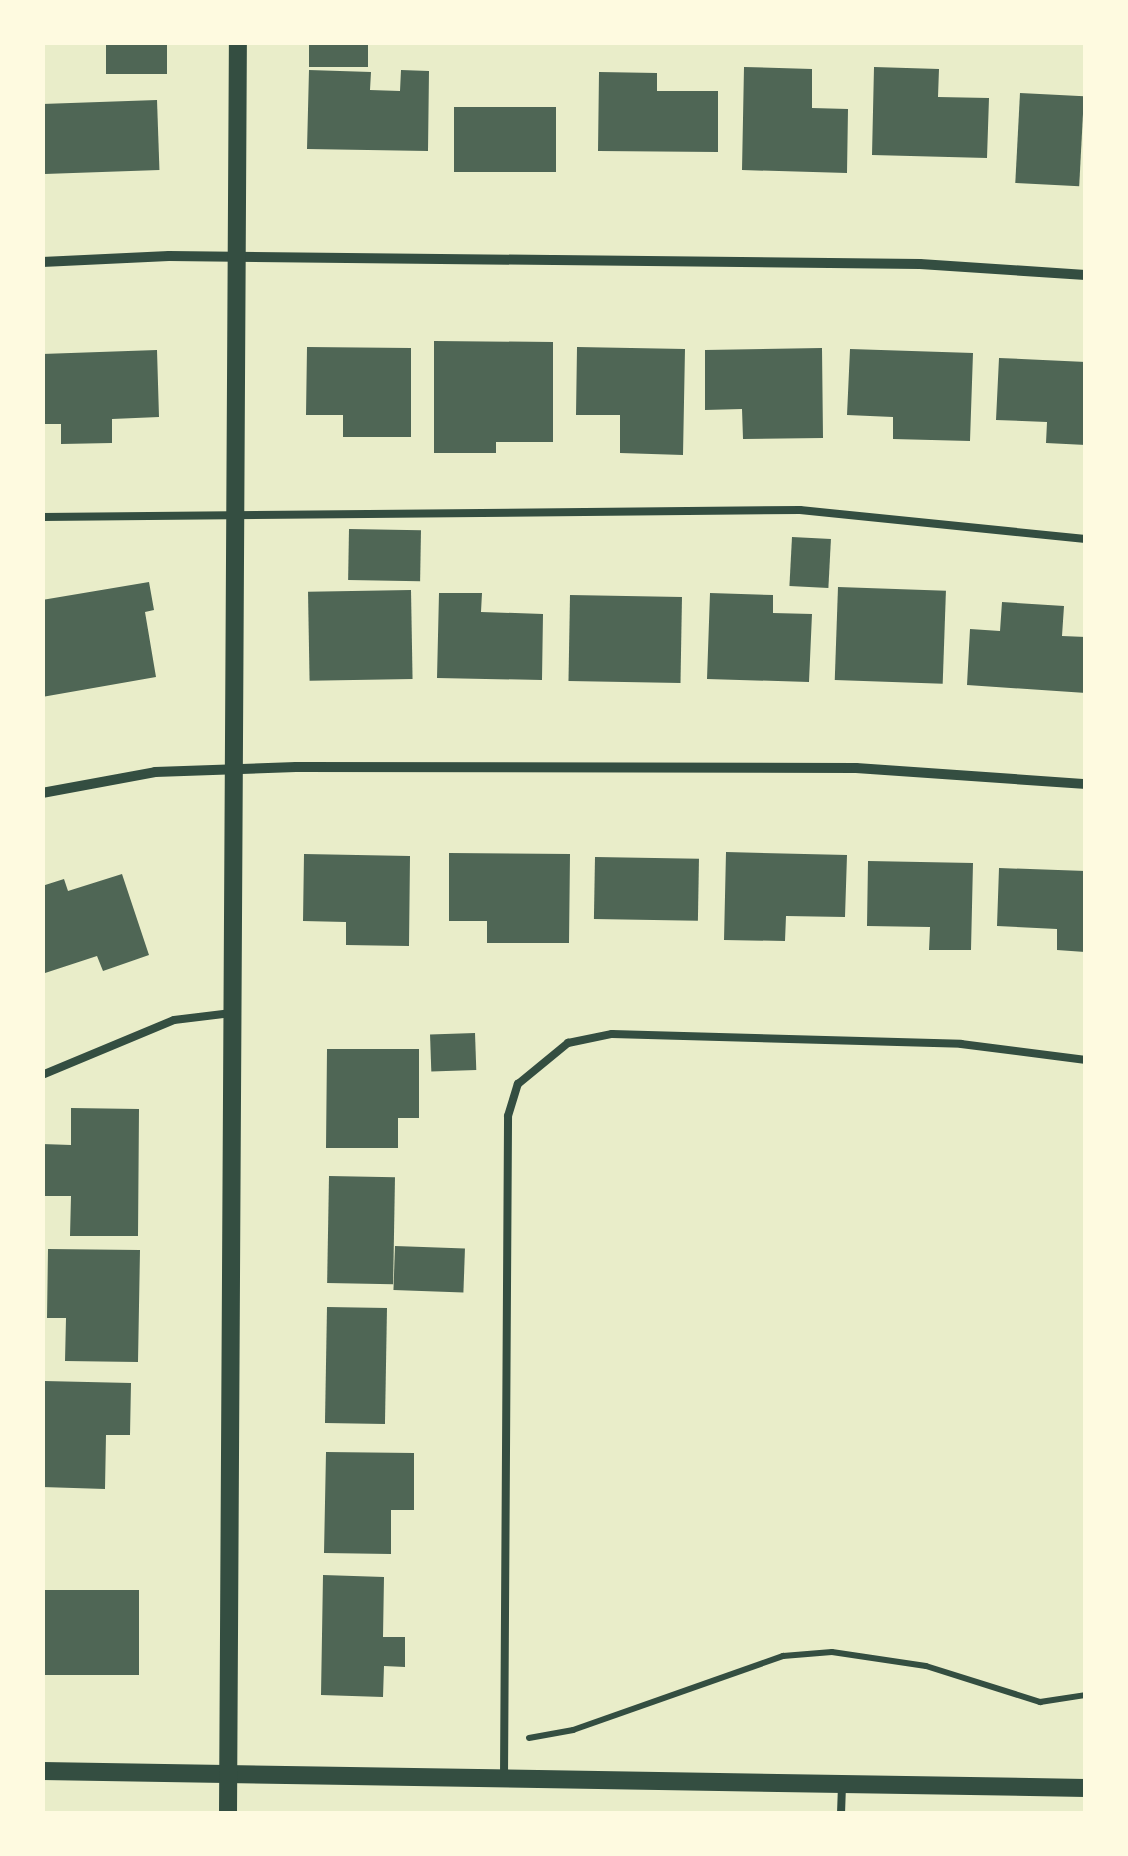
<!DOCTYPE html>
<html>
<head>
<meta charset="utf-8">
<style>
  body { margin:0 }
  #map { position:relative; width:1128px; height:1856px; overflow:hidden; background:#e9edc9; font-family:Helvetica,sans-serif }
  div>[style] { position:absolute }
  .building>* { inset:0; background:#4f6655; transform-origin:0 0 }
  .path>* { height:6px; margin:-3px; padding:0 3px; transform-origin:3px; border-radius:3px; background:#344e41 }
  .service>* { height:8px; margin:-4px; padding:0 4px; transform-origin:4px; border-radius:4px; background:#344e41 }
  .minor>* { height:10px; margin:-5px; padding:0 5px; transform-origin:5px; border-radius:5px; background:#344e41 }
  .tertiary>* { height:18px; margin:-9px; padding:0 9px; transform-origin:9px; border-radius:9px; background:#344e41 }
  span { translate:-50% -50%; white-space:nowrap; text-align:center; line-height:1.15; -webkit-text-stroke:8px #fefae0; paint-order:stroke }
  .frame { position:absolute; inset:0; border:45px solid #fefae0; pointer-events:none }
</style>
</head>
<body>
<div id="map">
  <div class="building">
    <i style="left:106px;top:42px;width:61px;height:32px"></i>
    <i style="left:309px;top:42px;width:59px;height:25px"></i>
    <i style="clip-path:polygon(744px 67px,812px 69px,812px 108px,848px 109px,847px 173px,742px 170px)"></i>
    <i style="clip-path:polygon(874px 67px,939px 69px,938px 97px,989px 98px,987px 158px,872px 155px)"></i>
    <i style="clip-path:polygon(309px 70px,371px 72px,370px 90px,400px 91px,401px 70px,429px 71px,428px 151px,307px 149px)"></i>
    <i style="clip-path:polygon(599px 72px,657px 73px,657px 91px,718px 91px,718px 152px,598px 151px)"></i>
    <i style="left:1020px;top:93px;width:64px;height:90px;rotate:3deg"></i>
    <i style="left:157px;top:100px;width:70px;height:115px;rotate:88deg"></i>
    <i style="left:556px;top:107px;width:65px;height:102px;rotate:90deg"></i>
    <i style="clip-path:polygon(434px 341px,553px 342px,553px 442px,496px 442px,496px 453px,434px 453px)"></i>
    <i style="clip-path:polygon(307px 347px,411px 348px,411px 437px,343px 437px,343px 415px,306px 415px)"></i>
    <i style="clip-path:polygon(577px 347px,685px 349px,683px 455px,620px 453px,620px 415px,576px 415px)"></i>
    <i style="clip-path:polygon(822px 348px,823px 438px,743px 439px,742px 409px,705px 410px,705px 350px)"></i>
    <i style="clip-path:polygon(850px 349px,973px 353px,970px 441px,893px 439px,893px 417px,847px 415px)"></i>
    <i style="clip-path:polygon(157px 350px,159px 417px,112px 419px,112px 443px,61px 444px,61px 424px,42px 424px,42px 354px)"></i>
    <i style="clip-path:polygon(999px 358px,1086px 362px,1086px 445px,1046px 443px,1047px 422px,996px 420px)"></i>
    <i style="left:349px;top:529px;width:72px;height:51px;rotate:1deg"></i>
    <i style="left:792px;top:537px;width:39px;height:49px;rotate:3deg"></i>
    <i style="clip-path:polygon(149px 582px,154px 610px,145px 612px,156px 677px,42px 697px,42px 600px)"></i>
    <i style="left:838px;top:587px;width:108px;height:93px;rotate:2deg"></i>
    <i style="left:411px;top:590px;width:89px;height:103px;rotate:89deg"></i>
    <i style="clip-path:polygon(439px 593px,482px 593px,481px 612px,543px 614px,542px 680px,437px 678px)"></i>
    <i style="clip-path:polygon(710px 593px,773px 595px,773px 613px,812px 614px,809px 682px,707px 679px)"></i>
    <i style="left:570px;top:595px;width:112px;height:86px;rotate:1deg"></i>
    <i style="clip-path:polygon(1002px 602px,1064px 606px,1062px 636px,1086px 637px,1086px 693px,967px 685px,970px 629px,1000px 631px)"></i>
    <i style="clip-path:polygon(726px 852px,847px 855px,845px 917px,786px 916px,785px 941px,724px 940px)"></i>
    <i style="clip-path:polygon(449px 853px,570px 854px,569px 943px,487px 943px,487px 921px,449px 921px)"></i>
    <i style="clip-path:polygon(304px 854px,410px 856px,409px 946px,346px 945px,346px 922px,303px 921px)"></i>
    <i style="left:595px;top:857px;width:104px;height:62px;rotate:1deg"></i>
    <i style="clip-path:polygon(868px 861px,973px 863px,971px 950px,929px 950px,930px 927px,867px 926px)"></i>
    <i style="clip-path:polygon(999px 868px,1086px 871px,1085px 952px,1057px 950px,1057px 929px,997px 926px)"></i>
    <i style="clip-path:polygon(122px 874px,149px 955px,103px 971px,97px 956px,42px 974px,42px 886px,64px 879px,68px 891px)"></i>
    <i style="left:475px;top:1033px;width:37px;height:45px;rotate:88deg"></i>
    <i style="clip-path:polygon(327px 1049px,419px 1049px,419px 1118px,398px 1118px,398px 1148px,326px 1148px)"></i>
    <i style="clip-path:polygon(71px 1108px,139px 1109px,138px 1236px,70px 1236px,71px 1196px,42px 1196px,42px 1144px,71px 1145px)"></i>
    <i style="left:329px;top:1176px;width:66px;height:107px;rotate:1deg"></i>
    <i style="left:395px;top:1246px;width:70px;height:44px;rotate:2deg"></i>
    <i style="clip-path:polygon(48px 1249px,140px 1250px,138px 1362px,65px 1361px,66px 1318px,47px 1318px)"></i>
    <i style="left:327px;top:1307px;width:60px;height:116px;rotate:1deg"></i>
    <i style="clip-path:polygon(44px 1381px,131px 1383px,130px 1435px,106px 1435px,105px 1489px,42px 1487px)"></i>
    <i style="clip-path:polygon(326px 1452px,414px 1453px,414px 1510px,391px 1510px,391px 1554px,324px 1553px)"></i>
    <i style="clip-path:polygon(323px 1575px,384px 1577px,383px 1637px,405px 1637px,405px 1667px,384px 1666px,383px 1697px,321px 1695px)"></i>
    <i style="left:139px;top:1590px;width:85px;height:97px;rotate:90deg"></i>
  </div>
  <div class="path">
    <i style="left:529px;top:1738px;width:45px;rotate:-10.3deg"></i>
    <i style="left:573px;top:1730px;width:223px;rotate:-19.4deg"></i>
    <i style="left:783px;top:1656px;width:49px;rotate:-4.7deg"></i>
    <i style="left:832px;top:1652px;width:95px;rotate:8.5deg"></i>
    <i style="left:926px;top:1666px;width:120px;rotate:17.5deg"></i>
    <i style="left:1040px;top:1702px;width:47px;rotate:-8.7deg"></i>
  </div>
  <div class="service">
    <i style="left:42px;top:517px;width:758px;rotate:-0.53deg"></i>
    <i style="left:800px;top:510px;width:287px;rotate:5.8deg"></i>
    <i style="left:42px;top:1075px;width:143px;rotate:-22.6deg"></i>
    <i style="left:174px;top:1020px;width:58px;rotate:-6.9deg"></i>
    <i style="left:504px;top:1778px;width:662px;rotate:-89.65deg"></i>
    <i style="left:508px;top:1116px;width:34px;rotate:-73deg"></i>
    <i style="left:518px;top:1084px;width:65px;rotate:-39.4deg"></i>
    <i style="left:568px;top:1043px;width:45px;rotate:-11.6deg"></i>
    <i style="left:612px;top:1034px;width:349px;rotate:1.6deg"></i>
    <i style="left:961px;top:1044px;width:126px;rotate:7.3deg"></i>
    <i style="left:841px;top:1814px;width:28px;rotate:-88deg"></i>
  </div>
  <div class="minor">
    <i style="left:42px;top:262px;width:127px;rotate:-2.7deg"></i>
    <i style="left:169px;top:256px;width:751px;rotate:0.61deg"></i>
    <i style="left:920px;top:264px;width:166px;rotate:3.8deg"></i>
    <i style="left:42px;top:793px;width:115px;rotate:-10.5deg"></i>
    <i style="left:155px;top:772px;width:141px;rotate:-2deg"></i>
    <i style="left:296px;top:767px;width:560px;rotate:0.1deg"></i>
    <i style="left:856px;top:768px;width:231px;rotate:4deg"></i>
  </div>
  <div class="tertiary">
    <i style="left:42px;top:1771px;width:1044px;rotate:0.93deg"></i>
    <i style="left:228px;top:1814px;width:1772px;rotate:-89.68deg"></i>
  </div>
  <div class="frame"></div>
</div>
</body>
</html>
